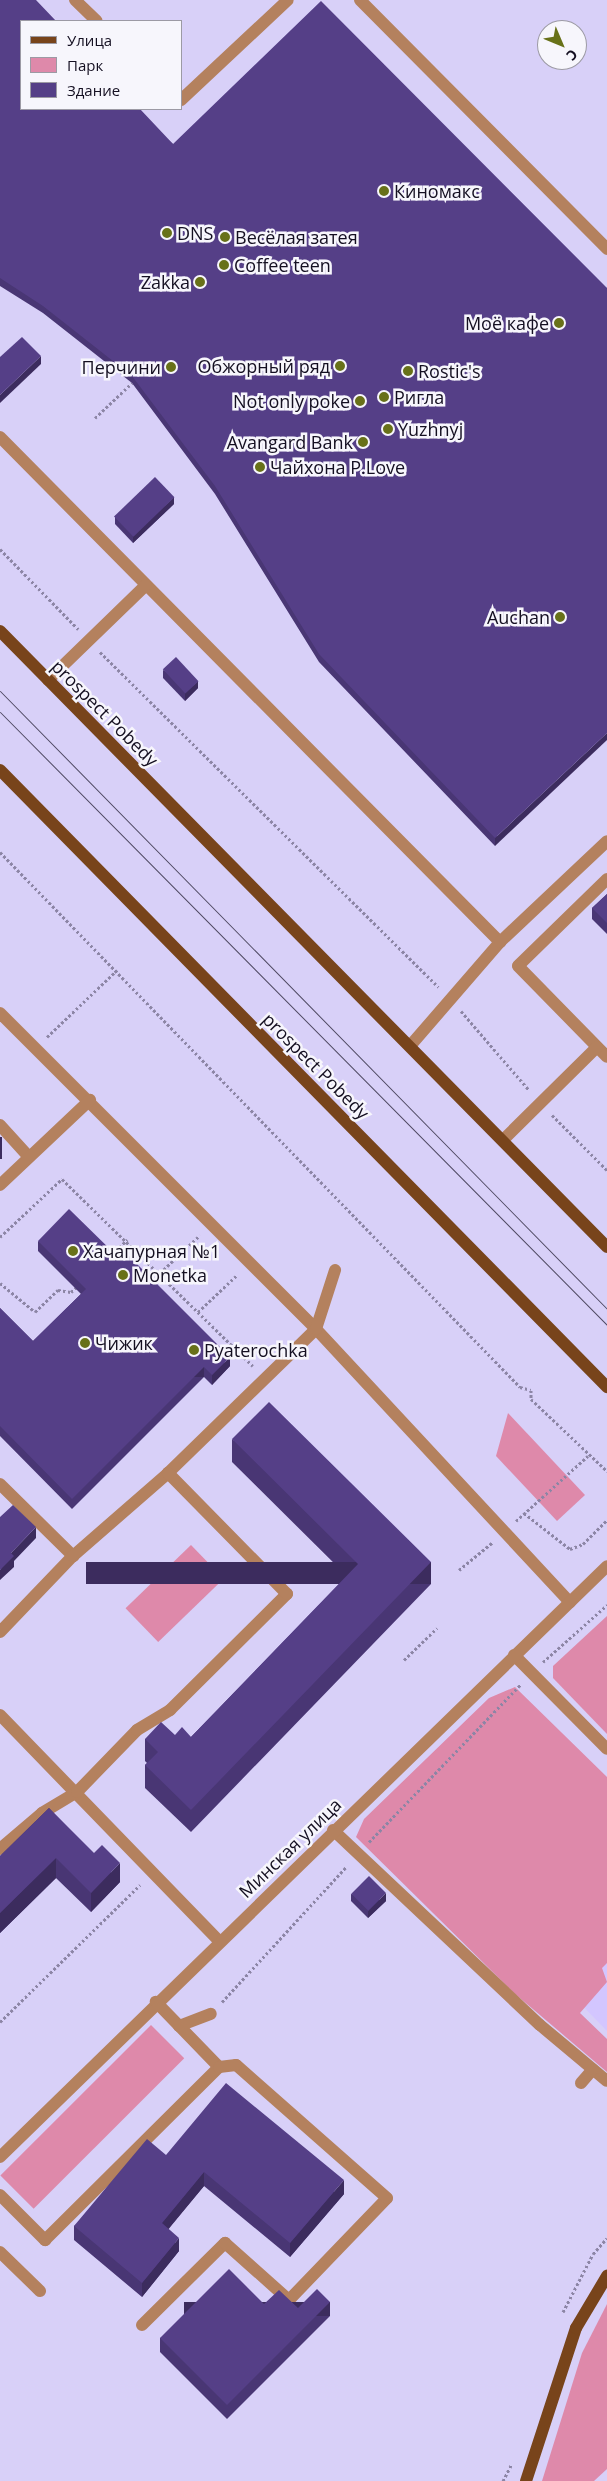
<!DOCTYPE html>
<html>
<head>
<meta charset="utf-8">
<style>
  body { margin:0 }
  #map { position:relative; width:607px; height:2481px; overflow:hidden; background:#d8d0f8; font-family:"Open Sans",sans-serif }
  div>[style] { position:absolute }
  .built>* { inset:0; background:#d3c6ff }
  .green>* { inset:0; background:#de89aa; transform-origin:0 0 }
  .path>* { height:3px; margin-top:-1.5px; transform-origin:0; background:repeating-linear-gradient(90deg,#8c85a5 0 2.5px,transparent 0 5px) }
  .minor>* { height:12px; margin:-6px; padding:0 6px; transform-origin:6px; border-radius:6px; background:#b4815e }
  .major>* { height:12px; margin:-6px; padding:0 6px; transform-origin:6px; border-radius:6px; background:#78441b }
  .tram>* { height:1px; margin:-0.5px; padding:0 0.5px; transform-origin:0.5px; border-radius:0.5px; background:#4f4962 }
  .wall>* { inset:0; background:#493674 }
  .shaded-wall>* { inset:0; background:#3c2c5e; transform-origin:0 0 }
  .building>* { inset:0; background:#553f87; transform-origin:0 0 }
  .dots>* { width:14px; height:14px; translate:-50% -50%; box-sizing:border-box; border:2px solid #f7f6fc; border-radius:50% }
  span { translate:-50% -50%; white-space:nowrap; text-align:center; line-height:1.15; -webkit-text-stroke:5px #f7f6fc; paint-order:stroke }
  .poi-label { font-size:18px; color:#140f21 }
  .left { translate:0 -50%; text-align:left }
  .right { translate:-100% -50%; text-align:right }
  .street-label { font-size:18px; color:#140f21 }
  .legend { position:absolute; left:20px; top:20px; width:162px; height:90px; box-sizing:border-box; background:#f7f6fc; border:1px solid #9c9aa4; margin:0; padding:6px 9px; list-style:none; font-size:15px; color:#140f21 }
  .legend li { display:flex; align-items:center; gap:10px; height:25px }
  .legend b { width:25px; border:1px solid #9c9aa4 }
  .north { position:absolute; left:537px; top:20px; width:50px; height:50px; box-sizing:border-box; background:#f7f6fc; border:1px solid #9c9aa4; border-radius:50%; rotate:135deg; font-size:14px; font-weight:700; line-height:20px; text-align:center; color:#140f21 }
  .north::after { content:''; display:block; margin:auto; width:18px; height:22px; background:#687119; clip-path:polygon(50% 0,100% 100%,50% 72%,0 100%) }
</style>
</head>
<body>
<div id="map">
  <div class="built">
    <i style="clip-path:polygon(607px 1957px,607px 2031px,570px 1993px)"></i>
  </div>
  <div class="green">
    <i style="clip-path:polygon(508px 1413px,585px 1495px,557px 1521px,496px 1456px)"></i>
    <i style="left:191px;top:1545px;width:47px;height:91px;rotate:46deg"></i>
    <i style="clip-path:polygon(607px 1616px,607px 1734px,553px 1678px,553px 1666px)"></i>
    <i style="clip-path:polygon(515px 1687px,607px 1777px,607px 1963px,602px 1968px,607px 1982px,580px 2013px,607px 2039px,607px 2072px,514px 1993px,356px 1837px,364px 1819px,489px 1698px)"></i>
    <i style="left:151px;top:2025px;width:47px;height:213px;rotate:45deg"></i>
    <i style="clip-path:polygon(607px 2304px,607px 2469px,594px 2481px,542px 2481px,582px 2353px)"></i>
  </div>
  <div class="path">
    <i style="left:95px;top:418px;width:51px;rotate:-43.4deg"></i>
    <i style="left:0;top:549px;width:112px;rotate:45.7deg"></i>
    <i style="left:100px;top:652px;width:476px;rotate:44.7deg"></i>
    <i style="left:0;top:852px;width:746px;rotate:45.81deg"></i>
    <i style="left:520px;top:1387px;width:11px;rotate:15deg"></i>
    <i style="left:531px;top:1390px;width:9px;rotate:90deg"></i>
    <i style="left:531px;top:1399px;width:105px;rotate:43.5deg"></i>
    <i style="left:461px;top:1011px;width:104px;rotate:49.3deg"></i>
    <i style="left:47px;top:1037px;width:97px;rotate:-43.7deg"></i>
    <i style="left:552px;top:1115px;width:78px;rotate:45deg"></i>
    <i style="left:0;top:1237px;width:85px;rotate:-43.1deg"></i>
    <i style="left:62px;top:1179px;width:267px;rotate:44.4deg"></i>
    <i style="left:112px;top:1254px;width:21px;rotate:-43deg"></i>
    <i style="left:160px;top:1273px;width:55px;rotate:-43.5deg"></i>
    <i style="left:0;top:1283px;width:45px;rotate:39.6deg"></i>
    <i style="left:35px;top:1312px;width:32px;rotate:-44deg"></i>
    <i style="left:58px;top:1290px;width:13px;rotate:9deg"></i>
    <i style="left:71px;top:1292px;width:9px;rotate:-41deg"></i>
    <i style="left:198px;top:1312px;width:54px;rotate:-43.5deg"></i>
    <i style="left:524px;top:1513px;width:58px;rotate:38deg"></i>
    <i style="left:570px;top:1549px;width:14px;rotate:-21deg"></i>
    <i style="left:583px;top:1544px;width:34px;rotate:-45deg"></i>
    <i style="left:516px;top:1521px;width:97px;rotate:-42.1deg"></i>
    <i style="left:459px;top:1570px;width:44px;rotate:-39.5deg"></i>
    <i style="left:404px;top:1660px;width:46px;rotate:-44.1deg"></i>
    <i style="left:543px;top:1662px;width:86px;rotate:-41.7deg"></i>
    <i style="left:369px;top:1842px;width:219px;rotate:-46.1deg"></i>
    <i style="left:222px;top:2002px;width:183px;rotate:-47.4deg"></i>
    <i style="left:0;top:2022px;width:196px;rotate:-44.4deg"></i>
    <i style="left:563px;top:2312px;width:65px;rotate:-62.7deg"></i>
    <i style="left:593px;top:2254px;width:21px;rotate:-49deg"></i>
    <i style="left:503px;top:2481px;width:18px;rotate:-63deg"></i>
  </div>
  <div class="minor">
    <i style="left:75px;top:0;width:30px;rotate:44deg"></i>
    <i style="left:360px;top:0;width:351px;rotate:45.2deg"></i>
    <i style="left:181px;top:100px;width:146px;rotate:-43.1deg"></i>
    <i style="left:0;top:437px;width:711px;rotate:45.29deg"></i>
    <i style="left:48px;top:680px;width:136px;rotate:-44.1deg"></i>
    <i style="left:607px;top:879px;width:124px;rotate:135.7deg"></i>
    <i style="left:518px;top:966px;width:127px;rotate:45.6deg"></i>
    <i style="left:0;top:1013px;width:447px;rotate:45deg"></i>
    <i style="left:316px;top:1329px;width:373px;rotate:47.1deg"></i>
    <i style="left:410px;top:1046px;width:138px;rotate:-49.1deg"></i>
    <i style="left:500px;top:942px;width:147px;rotate:-43.3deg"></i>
    <i style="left:0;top:1125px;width:43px;rotate:47.8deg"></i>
    <i style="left:503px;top:1140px;width:132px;rotate:-44.7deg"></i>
    <i style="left:0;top:1185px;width:124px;rotate:-43.4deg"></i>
    <i style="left:0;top:1484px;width:103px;rotate:44.6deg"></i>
    <i style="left:0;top:1632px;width:105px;rotate:-46.2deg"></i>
    <i style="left:73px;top:1556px;width:126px;rotate:-41.1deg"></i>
    <i style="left:168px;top:1473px;width:206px;rotate:-44.2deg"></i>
    <i style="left:316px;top:1329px;width:62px;rotate:-72.1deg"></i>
    <i style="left:514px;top:1655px;width:132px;rotate:45.3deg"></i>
    <i style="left:0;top:1715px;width:316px;rotate:45.9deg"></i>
    <i style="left:333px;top:1830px;width:284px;rotate:43.3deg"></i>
    <i style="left:540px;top:2025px;width:87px;rotate:39.9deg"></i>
    <i style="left:0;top:1849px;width:55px;rotate:-40.6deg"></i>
    <i style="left:42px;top:1813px;width:41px;rotate:-31deg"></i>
    <i style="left:77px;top:1792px;width:86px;rotate:-45.9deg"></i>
    <i style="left:137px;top:1730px;width:39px;rotate:-31deg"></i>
    <i style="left:170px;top:1710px;width:165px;rotate:-44.8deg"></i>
    <i style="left:287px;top:1594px;width:170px;rotate:-134.5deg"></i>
    <i style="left:179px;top:2026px;width:34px;rotate:-21deg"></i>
    <i style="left:581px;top:2083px;width:18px;rotate:-49deg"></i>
    <i style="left:0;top:2157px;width:847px;rotate:-44.23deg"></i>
    <i style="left:0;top:2195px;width:64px;rotate:45deg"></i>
    <i style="left:45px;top:2240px;width:245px;rotate:-44.8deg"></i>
    <i style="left:219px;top:2067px;width:91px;rotate:-134.1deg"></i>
    <i style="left:0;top:2252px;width:56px;rotate:44.3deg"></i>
    <i style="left:142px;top:2325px;width:117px;rotate:-44.7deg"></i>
    <i style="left:225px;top:2243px;width:86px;rotate:41.7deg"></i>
    <i style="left:289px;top:2300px;width:141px;rotate:-46.1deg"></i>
    <i style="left:387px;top:2198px;width:201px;rotate:-138.6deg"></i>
    <i style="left:236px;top:2065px;width:17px;rotate:173deg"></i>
  </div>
  <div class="major">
    <i style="left:0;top:631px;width:865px;rotate:45.42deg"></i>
    <i style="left:0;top:770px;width:866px;rotate:45.47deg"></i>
    <i style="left:526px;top:2481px;width:161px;rotate:-71.9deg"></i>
    <i style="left:576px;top:2328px;width:61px;rotate:-59.2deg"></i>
  </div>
  <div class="tram">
    <i style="left:0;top:691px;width:866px;rotate:45.51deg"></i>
    <i style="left:0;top:712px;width:863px;rotate:45.28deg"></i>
  </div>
  <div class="wall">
    <i style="clip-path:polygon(0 0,173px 144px,607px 288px,495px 846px,319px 662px,215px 494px,132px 383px,43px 313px,0 286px)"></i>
    <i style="clip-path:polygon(174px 504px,133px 543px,115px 524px,115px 517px)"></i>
    <i style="clip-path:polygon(163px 670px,198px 688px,185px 701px,163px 678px)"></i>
    <i style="clip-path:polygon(607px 894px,607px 934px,592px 919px,592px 908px)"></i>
    <i style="clip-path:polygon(38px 1241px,230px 1366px,212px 1385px,204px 1377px,72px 1509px,0 1436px,0 1308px,33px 1341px,81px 1294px,38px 1251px)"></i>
    <i style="clip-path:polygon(232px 1439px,431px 1584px,191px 1832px,145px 1788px,145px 1765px,147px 1763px,145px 1761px,145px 1739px,175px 1735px,191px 1737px,347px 1576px,232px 1462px)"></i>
    <i style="clip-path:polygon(49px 1808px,120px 1882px,91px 1912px,56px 1878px,0 1933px,0 1856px)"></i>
    <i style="clip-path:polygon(351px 1894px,386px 1901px,368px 1918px,351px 1901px)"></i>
    <i style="clip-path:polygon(166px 2155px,344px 2194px,290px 2257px,204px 2186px,168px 2229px,179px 2251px,142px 2297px,74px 2240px,74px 2226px)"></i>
    <i style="clip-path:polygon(264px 2304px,298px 2308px,330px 2316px,227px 2419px,160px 2352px,160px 2338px)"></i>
  </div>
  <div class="shaded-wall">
    <i style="clip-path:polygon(41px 356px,41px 364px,0 403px,0 395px)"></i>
    <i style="clip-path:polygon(174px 497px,174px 504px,133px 543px,133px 536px)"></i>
    <i style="clip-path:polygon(198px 681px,198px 688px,185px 701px,185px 693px)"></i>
    <i style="clip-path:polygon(607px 733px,607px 740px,495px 846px,495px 838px)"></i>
    <i style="left:2px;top:1137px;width:22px;height:2px;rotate:90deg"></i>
    <i style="clip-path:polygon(230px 1357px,230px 1366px,212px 1385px,212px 1375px)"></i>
    <i style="left:204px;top:1367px;width:10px;height:187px;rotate:90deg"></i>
    <i style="clip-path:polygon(36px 1527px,36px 1538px,14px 1561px,14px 1567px,0 1580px,0 1570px,11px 1553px)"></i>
    <i style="left:431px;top:1562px;width:22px;height:345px;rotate:90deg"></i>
    <i style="clip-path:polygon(56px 1858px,56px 1878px,0 1933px,0 1913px)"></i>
    <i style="clip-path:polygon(120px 1863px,120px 1882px,91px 1912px,91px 1893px)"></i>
    <i style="clip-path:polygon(386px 1893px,386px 1901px,368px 1918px,368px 1911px)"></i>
    <i style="clip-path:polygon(204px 2172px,204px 2186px,162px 2237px,162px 2223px)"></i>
    <i style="clip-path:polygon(344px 2180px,344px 2194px,290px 2257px,290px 2243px)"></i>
    <i style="clip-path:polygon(179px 2238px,179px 2251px,142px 2297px,142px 2283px)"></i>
    <i style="left:330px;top:2302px;width:14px;height:146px;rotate:90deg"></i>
  </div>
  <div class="building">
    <i style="clip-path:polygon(0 0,36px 0,56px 21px,21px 21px,21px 109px,140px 109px,173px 144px,321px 1px,607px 288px,607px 733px,495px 838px,319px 654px,215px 486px,132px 376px,43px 306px,0 278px)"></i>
    <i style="clip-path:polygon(22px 337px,41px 356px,0 395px,0 357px)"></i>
    <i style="left:155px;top:477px;width:28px;height:57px;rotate:46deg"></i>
    <i style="left:176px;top:657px;width:33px;height:18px;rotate:47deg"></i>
    <i style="clip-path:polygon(607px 894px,607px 923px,592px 908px)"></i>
    <i style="clip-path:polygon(69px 1209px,118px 1257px,124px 1251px,230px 1357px,212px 1375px,204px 1367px,72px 1499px,0 1426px,0 1308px,33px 1341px,86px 1289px,38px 1241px)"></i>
    <i style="clip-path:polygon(269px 1402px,431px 1562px,191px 1810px,145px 1765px,158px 1752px,145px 1739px,161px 1722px,175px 1735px,182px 1727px,191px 1737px,358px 1564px,232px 1439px)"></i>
    <i style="clip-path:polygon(13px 1505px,36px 1527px,11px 1553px,14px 1556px,0 1570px,0 1517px)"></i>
    <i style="clip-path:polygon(49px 1808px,94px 1853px,102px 1845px,120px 1863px,91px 1893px,56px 1858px,0 1913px,0 1856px)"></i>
    <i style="left:369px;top:1876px;width:24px;height:25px;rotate:45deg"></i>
    <i style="clip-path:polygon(226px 2083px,344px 2180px,290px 2243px,204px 2172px,162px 2223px,179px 2238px,142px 2283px,74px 2226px,147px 2139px,166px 2155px)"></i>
    <i style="clip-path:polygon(229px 2269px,264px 2304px,279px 2290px,298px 2308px,317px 2289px,330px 2302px,227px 2405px,160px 2338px)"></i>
  </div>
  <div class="dots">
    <i style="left:384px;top:191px;background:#687119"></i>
    <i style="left:167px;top:233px;background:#687119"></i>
    <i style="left:225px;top:237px;background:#687119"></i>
    <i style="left:224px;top:265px;background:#687119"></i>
    <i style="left:200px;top:282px;background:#687119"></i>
    <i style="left:559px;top:323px;background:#687119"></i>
    <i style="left:340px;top:366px;background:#687119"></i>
    <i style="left:171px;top:367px;background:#687119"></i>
    <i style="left:408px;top:371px;background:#687119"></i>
    <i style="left:384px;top:397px;background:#687119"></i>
    <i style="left:360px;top:401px;background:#687119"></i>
    <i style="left:388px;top:429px;background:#687119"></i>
    <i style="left:363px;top:442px;background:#687119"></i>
    <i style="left:260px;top:467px;background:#687119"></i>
    <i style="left:560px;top:617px;background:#687119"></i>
    <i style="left:73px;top:1251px;background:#687119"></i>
    <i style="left:123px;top:1275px;background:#687119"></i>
    <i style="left:85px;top:1343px;background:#687119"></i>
    <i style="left:194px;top:1350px;background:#687119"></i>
  </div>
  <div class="poi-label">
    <span class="left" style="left:394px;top:191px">Киномакс</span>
    <span class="left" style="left:177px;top:233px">DNS</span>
    <span class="left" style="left:235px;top:237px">Весёлая затея</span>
    <span class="left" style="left:234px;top:265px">Coffee teen</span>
    <span class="right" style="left:190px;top:282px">Zakka</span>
    <span class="right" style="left:549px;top:323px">Моё кафе</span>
    <span class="right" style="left:330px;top:366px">Обжорный ряд</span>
    <span class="right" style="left:161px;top:367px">Перчини</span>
    <span class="left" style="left:418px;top:371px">Rostic's</span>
    <span class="left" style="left:394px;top:397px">Ригла</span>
    <span class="right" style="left:350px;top:401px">Not only poke</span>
    <span class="left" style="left:398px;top:429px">Yuzhnyj</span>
    <span class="right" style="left:353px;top:442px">Avangard Bank</span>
    <span class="left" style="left:270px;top:467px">Чайхона P.Love</span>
    <span class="right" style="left:550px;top:617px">Auchan</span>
    <span class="left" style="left:83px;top:1251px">Хачапурная №1</span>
    <span class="left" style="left:133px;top:1275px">Monetka</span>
    <span class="left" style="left:95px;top:1343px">Чижик</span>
    <span class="left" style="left:204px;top:1350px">Pyaterochka</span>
  </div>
  <div class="street-label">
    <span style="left:105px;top:713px;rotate:45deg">prospect Pobedy</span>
    <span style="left:316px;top:1066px;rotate:45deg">prospect Pobedy</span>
    <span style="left:290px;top:1848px;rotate:-44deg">Минская улица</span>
  </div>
  <ul class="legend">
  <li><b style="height:6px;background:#78441b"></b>Улица</li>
  <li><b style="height:14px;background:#de89aa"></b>Парк</li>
  <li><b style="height:14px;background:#553f87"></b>Здание</li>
  </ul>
  <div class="north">С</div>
</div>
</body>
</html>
